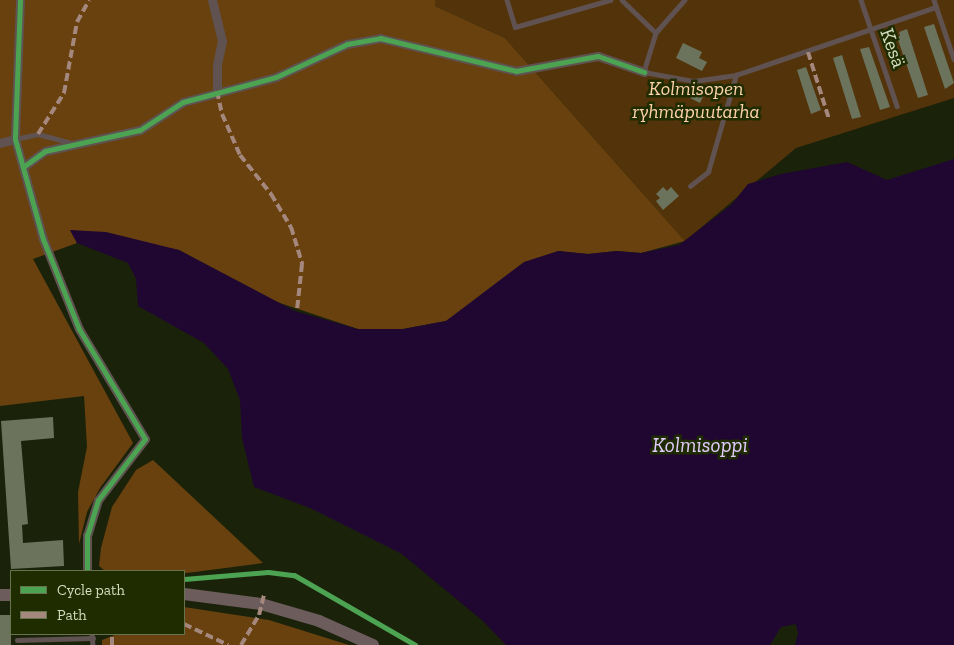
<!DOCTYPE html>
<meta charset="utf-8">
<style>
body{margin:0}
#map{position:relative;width:954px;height:645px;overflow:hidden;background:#1b220a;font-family:"Zilla Slab",serif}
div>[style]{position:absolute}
.green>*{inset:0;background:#53330a}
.forest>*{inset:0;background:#68410e}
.water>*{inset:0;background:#1f0731}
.building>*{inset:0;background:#6b735c}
.lane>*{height:4.5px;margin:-2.25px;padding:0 2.25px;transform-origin:2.25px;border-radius:2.25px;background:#5f5251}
.street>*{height:9px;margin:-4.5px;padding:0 4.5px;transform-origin:4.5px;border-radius:4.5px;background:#5f5251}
.secondary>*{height:12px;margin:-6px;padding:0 6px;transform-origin:6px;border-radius:6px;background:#6c5c5c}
.quiet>*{height:4px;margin-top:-2px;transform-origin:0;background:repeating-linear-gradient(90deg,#a5887d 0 8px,transparent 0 12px)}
.cycleway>*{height:5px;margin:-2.5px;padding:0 2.5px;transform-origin:2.5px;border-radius:2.5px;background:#4ca352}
span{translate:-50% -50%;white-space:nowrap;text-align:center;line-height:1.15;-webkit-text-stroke:5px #1f2c00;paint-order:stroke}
.street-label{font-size:20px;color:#d2debf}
.park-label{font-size:20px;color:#fed2aa;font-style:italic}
.water-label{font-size:21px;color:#e1cbfe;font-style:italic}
.legend{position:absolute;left:10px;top:570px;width:175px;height:65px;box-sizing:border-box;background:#1f2c00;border:1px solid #67734c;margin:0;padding:6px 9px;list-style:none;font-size:15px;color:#d2debf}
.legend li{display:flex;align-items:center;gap:10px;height:25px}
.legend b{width:25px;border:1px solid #67734c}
</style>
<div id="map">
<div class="green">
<i style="clip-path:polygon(435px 0,954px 0,954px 98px,796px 148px,685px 241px,505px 38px,435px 6px)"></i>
</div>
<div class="forest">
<i style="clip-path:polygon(0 0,435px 0,435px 6px,505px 38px,685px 241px,641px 253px,617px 251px,588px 254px,558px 251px,446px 321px,403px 329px,358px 329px,268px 299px,179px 250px,70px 230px,77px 243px,33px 259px,133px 443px,100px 488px,87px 512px,79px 544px,78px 492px,87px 447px,84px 396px,0 406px)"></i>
<i style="clip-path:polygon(153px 460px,263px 563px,187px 573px,105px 571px,99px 566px,101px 548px,112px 507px,136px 470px)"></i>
<i style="clip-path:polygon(184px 607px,269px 620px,349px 645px,102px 645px,102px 640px,117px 634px,184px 634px)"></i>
</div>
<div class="water">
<i style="clip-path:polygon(954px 159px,954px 645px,795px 645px,798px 634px,796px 624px,781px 627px,770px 645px,506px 645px,483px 621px,402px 554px,310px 508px,254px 487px,242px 438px,240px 400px,228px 369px,204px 343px,138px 306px,136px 279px,128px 263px,77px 243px,70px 230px,106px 232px,179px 250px,295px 311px,358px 329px,403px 329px,446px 321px,524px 262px,558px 251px,588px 254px,617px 251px,641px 253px,679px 245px,731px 205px,748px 184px,781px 174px,847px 162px,887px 180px)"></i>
</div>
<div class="building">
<i style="clip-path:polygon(934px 24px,954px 83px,945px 89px,924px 27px)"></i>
<i style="clip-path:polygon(907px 29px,928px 95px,918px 98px,897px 37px,900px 36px,899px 32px)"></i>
<i style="clip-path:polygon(683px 43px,702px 52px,699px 58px,707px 62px,702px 71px,676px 58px)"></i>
<i style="clip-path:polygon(869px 47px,890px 107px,880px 110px,860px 49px)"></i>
<i style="clip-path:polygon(842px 55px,861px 117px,852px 119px,833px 58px)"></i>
<i style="clip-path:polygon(806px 67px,821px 110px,811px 114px,797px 70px)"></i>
<i style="clip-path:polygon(696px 85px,706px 90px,700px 103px,690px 98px)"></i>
<i style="clip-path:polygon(663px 187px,667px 191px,671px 187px,679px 196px,663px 210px,656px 201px,660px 198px,656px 194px)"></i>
<i style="clip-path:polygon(53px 417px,54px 438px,21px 441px,28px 524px,22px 525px,23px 543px,63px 540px,64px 566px,11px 569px,1px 421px)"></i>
<i style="clip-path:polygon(0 615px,11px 615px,11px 645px,0 645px)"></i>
</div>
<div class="lane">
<i style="left:507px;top:0;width:28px;rotate:73deg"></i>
<i style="left:515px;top:27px;width:99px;rotate:-15.9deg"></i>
<i style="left:622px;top:0;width:47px;rotate:44.1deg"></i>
<i style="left:685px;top:0;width:44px;rotate:131.3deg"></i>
<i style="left:656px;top:33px;width:41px;rotate:107.1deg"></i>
<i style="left:644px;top:72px;width:51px;rotate:10.2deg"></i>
<i style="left:694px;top:81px;width:42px;rotate:-8.1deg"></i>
<i style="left:861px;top:0;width:112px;rotate:71.2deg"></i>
<i style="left:934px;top:0;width:62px;rotate:71.3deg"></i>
<i style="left:15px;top:139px;width:24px;rotate:-12deg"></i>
<i style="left:38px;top:134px;width:34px;rotate:15deg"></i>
<i style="left:690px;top:186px;width:23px;rotate:-38deg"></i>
<i style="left:708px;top:172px;width:101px;rotate:-73.9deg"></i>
<i style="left:736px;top:75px;width:211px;rotate:-18.8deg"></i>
<i style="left:92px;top:634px;width:11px;rotate:85deg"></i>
<i style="left:17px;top:640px;width:76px;rotate:-1.5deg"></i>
</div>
<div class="street">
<i style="left:20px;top:0;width:139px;rotate:92.1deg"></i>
<i style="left:15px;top:139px;width:104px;rotate:74.4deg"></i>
<i style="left:43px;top:239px;width:97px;rotate:68.2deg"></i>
<i style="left:79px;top:329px;width:128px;rotate:59deg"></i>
<i style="left:145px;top:439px;width:77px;rotate:127.6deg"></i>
<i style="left:98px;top:500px;width:37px;rotate:107deg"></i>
<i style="left:87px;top:535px;width:36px;rotate:90deg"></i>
<i style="left:212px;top:0;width:42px;rotate:76.3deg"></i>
<i style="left:222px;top:41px;width:25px;rotate:102deg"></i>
<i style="left:217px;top:65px;width:26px;rotate:90deg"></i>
<i style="left:0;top:143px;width:16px;rotate:-15deg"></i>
<i style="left:23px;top:167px;width:27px;rotate:-36deg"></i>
<i style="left:45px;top:151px;width:97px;rotate:-12.5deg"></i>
<i style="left:140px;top:130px;width:51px;rotate:-33.1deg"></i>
<i style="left:183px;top:102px;width:96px;rotate:-15deg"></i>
<i style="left:276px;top:77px;width:78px;rotate:-24.9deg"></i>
<i style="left:347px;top:44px;width:34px;rotate:-10deg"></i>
<i style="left:380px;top:38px;width:140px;rotate:13.6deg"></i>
<i style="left:516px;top:71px;width:83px;rotate:-10.4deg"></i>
<i style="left:598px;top:56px;width:49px;rotate:19.2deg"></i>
</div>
<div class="secondary">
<i style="left:184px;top:594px;width:78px;rotate:7.4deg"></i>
<i style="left:261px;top:604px;width:60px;rotate:16.3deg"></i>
<i style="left:319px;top:621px;width:59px;rotate:24deg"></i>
<i style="left:0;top:595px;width:11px"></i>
</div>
<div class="quiet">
<i style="left:808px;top:52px;width:70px;rotate:72.6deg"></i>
<i style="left:217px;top:91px;width:24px;rotate:78deg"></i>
<i style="left:222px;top:114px;width:45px;rotate:66.3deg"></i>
<i style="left:240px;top:155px;width:50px;rotate:51.5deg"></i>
<i style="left:271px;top:194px;width:39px;rotate:59deg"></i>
<i style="left:291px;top:227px;width:39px;rotate:73deg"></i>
<i style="left:302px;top:264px;width:46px;rotate:96.2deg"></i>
<i style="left:38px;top:134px;width:49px;rotate:-57.6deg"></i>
<i style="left:64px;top:93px;width:72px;rotate:-79.6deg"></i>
<i style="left:77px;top:22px;width:25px;rotate:-61deg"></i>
<i style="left:184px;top:624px;width:49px;rotate:25.5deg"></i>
<i style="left:112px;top:645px;width:11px;rotate:-90deg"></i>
<i style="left:241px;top:645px;width:35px;rotate:-59deg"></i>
<i style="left:259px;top:615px;width:21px;rotate:-76deg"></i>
</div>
<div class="cycleway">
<i style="left:20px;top:0;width:139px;rotate:92.1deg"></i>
<i style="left:15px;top:139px;width:104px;rotate:74.4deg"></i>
<i style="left:43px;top:239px;width:97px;rotate:68.2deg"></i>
<i style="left:79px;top:329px;width:128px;rotate:59deg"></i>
<i style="left:145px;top:439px;width:77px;rotate:127.6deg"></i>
<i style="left:98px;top:500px;width:37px;rotate:107deg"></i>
<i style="left:87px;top:535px;width:36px;rotate:90deg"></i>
<i style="left:23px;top:167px;width:27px;rotate:-36deg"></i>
<i style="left:45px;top:151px;width:97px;rotate:-12.5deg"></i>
<i style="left:140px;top:130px;width:51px;rotate:-33.1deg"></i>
<i style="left:183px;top:102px;width:96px;rotate:-15deg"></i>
<i style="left:276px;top:77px;width:78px;rotate:-24.9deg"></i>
<i style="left:347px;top:44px;width:34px;rotate:-10deg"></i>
<i style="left:380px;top:38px;width:140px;rotate:13.6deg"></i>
<i style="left:516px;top:71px;width:83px;rotate:-10.4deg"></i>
<i style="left:598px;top:56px;width:49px;rotate:19.2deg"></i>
<i style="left:184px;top:579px;width:84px;rotate:-4.8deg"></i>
<i style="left:268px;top:572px;width:26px;rotate:7deg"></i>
<i style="left:294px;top:575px;width:140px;rotate:30deg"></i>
</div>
<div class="street-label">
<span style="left:893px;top:48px;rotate:70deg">Kesä</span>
</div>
<div class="park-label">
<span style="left:696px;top:100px">Kolmisopen<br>ryhmäpuutarha</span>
</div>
<div class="water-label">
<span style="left:700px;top:445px">Kolmisoppi</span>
</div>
<ul class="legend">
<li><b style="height:6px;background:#4ca352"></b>Cycle path</li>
<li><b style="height:6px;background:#a5887d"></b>Path</li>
</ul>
</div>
